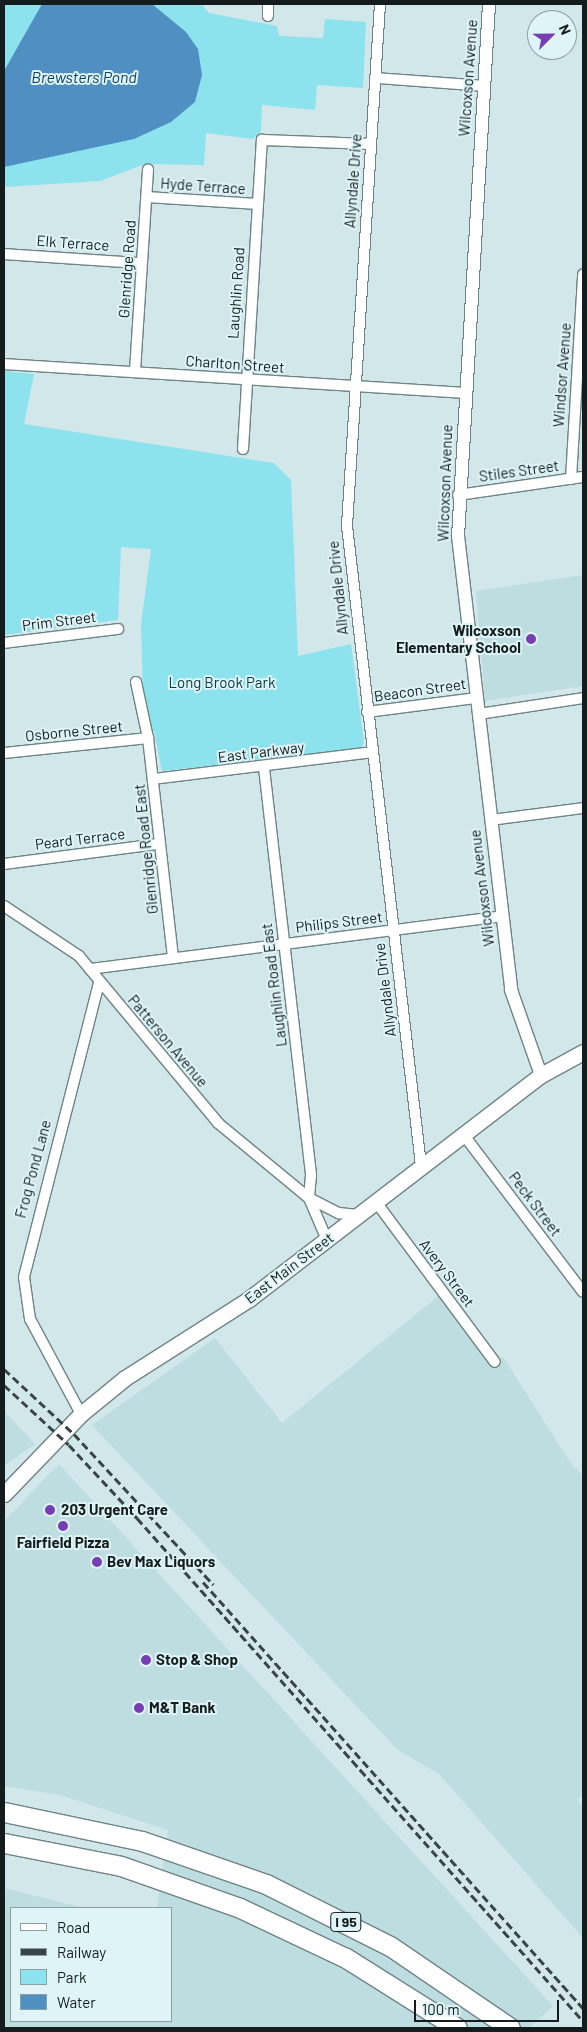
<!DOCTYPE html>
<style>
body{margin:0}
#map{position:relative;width:587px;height:2032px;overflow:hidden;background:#d1e7ea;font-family:Barlow,sans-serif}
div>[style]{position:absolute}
.built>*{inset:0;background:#bddde1}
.green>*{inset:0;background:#8ce2ed}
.water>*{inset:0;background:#508fc2}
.roads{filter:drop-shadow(1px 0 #6e8385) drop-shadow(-1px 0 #6e8385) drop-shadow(0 1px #6e8385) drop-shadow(0 -1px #6e8385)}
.minor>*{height:10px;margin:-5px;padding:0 5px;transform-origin:5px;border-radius:5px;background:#fff}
.tertiary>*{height:12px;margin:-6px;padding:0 6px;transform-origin:6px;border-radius:6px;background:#fff}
.secondary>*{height:15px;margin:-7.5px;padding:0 7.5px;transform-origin:7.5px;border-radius:7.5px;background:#fff}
.motorway>*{height:19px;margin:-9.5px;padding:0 9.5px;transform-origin:9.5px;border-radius:9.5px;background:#fff}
.rail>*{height:3px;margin-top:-1.5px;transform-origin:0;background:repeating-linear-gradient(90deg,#3a4447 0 8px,transparent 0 12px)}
.dots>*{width:14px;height:14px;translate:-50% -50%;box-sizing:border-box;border:2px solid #def4f7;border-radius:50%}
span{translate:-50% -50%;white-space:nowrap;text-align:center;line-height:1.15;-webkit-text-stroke:4px #def4f7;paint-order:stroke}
.shield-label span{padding:1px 4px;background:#def4f7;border:1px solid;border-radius:4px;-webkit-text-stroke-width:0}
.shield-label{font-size:14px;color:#141c1e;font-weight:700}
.street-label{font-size:15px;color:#141c1e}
.poi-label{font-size:15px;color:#141c1e;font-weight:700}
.right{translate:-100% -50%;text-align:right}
.left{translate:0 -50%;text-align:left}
.park-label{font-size:15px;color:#053b41}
.water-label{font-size:16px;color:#093b5e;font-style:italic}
.frame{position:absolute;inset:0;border:5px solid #141c1e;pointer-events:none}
.legend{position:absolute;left:10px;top:1907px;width:162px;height:115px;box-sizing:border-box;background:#def4f7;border:1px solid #8d9ea0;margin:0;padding:6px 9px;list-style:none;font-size:15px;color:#141c1e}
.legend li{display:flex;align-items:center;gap:10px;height:25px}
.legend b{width:25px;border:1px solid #8d9ea0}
.north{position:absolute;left:527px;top:10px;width:50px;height:50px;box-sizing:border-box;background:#def4f7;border:1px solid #8d9ea0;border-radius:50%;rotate:67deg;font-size:14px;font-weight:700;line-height:20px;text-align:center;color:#141c1e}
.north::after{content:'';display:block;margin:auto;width:18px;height:22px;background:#773db3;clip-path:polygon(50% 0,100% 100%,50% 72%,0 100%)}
.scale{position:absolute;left:414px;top:2000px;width:145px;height:22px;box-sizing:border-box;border:2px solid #141c1e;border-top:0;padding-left:6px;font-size:15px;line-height:18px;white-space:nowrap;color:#141c1e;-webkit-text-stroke:4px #def4f7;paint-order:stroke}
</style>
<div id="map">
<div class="built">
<i style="clip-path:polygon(583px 575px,583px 686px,485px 701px,476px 591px)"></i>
<i style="clip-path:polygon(441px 1294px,492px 1365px,503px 1357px,570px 1462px,583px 1476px,583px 1795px,577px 1800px,583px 1807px,583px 1938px,439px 1774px,398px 1750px,92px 1425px,215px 1338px,282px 1423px)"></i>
<i style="clip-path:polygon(4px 1411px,35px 1444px,4px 1466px)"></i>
<i style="clip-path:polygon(59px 1464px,553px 2006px,529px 2028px,4px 2028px,4px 1888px,84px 1908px,11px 1908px,11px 2021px,171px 2021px,171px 1908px,157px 1908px,168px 1830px,60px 1795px,4px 1786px,4px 1521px)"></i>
</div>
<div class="green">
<i style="clip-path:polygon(4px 4px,202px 4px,209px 13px,277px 26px,279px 36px,323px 38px,325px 19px,366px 22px,363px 88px,317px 85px,315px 110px,262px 105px,261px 131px,253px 139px,206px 133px,204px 165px,145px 164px,100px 181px,4px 187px)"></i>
<i style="clip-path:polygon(4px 371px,34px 374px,24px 424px,274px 463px,291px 480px,298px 656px,351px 644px,364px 743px,361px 749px,162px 771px,154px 731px,144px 731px,141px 624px,151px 549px,121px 547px,118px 620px,4px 635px)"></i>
</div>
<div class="water">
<i style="clip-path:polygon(42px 4px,152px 4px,186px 32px,198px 49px,202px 75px,195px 102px,171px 122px,134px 139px,4px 167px,4px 71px)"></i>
</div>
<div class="roads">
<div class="minor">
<i style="left:380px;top:4px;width:523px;rotate:93.62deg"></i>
<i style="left:347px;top:526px;width:644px;rotate:83.4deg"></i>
<i style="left:268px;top:16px;width:12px;rotate:-90deg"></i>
<i style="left:376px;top:78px;width:108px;rotate:4.2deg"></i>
<i style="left:147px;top:197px;width:110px;rotate:3.6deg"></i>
<i style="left:4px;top:254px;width:137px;rotate:3.8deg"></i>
<i style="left:4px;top:364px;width:462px;rotate:3.6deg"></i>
<i style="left:135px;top:371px;width:202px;rotate:-86.3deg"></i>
<i style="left:243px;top:449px;width:310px;rotate:-86.5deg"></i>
<i style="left:262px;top:140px;width:108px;rotate:2.1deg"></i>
<i style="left:571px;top:479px;width:205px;rotate:-86.6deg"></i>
<i style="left:458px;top:495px;width:126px;rotate:-8.2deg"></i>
<i style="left:4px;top:643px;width:115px;rotate:-7deg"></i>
<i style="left:136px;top:682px;width:57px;rotate:77.9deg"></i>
<i style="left:148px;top:738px;width:219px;rotate:83.5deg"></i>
<i style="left:367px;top:712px;width:111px;rotate:-7.3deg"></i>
<i style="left:479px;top:714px;width:105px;rotate:-8.7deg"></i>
<i style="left:4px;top:753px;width:145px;rotate:-5.9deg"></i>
<i style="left:264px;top:768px;width:410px;rotate:83.4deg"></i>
<i style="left:311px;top:1175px;width:23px;rotate:95deg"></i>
<i style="left:309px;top:1198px;width:34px;rotate:27deg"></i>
<i style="left:339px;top:1213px;width:19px;rotate:6deg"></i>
<i style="left:153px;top:779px;width:221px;rotate:-7deg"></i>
<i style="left:491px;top:820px;width:93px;rotate:-7.4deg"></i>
<i style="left:4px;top:864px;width:156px;rotate:-7.4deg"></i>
<i style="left:4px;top:906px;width:90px;rotate:33.7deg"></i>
<i style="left:79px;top:956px;width:217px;rotate:50.2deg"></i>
<i style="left:218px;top:1123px;width:118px;rotate:39.5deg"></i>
<i style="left:309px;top:1198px;width:46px;rotate:66.8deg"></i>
<i style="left:90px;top:969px;width:415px;rotate:-7.3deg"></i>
<i style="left:463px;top:1134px;width:198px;rotate:52.8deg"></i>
<i style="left:376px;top:1202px;width:199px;rotate:53.4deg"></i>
<i style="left:81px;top:1414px;width:108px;rotate:-118.2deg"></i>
<i style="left:30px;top:1319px;width:42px;rotate:-98.1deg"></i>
<i style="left:24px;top:1277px;width:304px;rotate:-75.7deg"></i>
</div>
<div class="tertiary">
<i style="left:489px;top:4px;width:533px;rotate:93.33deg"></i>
<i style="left:458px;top:536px;width:457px;rotate:83.3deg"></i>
<i style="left:511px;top:990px;width:90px;rotate:70.6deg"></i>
</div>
<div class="secondary">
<i style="left:4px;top:1494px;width:111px;rotate:-46.1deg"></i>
<i style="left:81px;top:1414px;width:57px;rotate:-39.3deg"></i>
<i style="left:125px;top:1378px;width:147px;rotate:-32.5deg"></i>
<i style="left:249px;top:1299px;width:368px;rotate:-37.5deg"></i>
<i style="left:541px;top:1075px;width:48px;rotate:-28.7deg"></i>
</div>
<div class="motorway">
<i style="left:4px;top:1812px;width:141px;rotate:11.9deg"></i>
<i style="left:142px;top:1841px;width:131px;rotate:19.1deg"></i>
<i style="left:266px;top:1884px;width:139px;rotate:26.6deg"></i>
<i style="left:390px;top:1946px;width:145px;rotate:34.3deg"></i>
<i style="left:4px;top:1843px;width:119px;rotate:11.1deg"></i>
<i style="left:121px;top:1866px;width:126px;rotate:19.4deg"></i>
<i style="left:240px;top:1908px;width:117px;rotate:25.3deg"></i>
<i style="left:346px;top:1958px;width:131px;rotate:32.2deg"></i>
</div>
</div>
<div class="rail">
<i style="left:4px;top:1369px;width:96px;rotate:42.9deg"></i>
<i style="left:74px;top:1434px;width:205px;rotate:47.2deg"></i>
<i style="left:4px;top:1385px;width:88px;rotate:42.7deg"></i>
<i style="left:69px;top:1445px;width:100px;rotate:47deg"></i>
<i style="left:137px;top:1518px;width:672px;rotate:48.44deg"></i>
<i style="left:203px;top:1582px;width:571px;rotate:48.27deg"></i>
</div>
<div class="dots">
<i style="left:531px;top:639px;background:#773db3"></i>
<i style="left:50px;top:1510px;background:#773db3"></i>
<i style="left:63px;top:1526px;background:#773db3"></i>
<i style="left:97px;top:1562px;background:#773db3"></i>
<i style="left:146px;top:1660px;background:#773db3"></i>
<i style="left:139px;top:1708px;background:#773db3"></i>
</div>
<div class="shield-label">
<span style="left:346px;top:1922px">I 95</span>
</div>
<div class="street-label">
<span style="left:468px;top:78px;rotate:-86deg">Wilcoxson Avenue</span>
<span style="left:353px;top:181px;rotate:-86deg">Allyndale Drive</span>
<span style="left:203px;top:186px;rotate:4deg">Hyde Terrace</span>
<span style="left:73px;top:243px;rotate:4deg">Elk Terrace</span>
<span style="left:127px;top:269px;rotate:-86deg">Glenridge Road</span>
<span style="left:236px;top:293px;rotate:-86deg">Laughlin Road</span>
<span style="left:235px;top:364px;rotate:4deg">Charlton Street</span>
<span style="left:562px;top:375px;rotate:-86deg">Windsor Avenue</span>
<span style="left:519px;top:471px;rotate:-8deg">Stiles Street</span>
<span style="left:445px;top:483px;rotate:-88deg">Wilcoxson Avenue</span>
<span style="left:338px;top:588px;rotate:-96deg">Allyndale Drive</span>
<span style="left:59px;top:621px;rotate:-7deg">Prim Street</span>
<span style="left:420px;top:690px;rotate:-8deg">Beacon Street</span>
<span style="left:74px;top:731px;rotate:-6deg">Osborne Street</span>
<span style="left:261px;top:752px;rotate:-7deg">East Parkway</span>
<span style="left:80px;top:839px;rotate:-7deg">Peard Terrace</span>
<span style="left:146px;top:849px;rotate:-96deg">Glenridge Road East</span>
<span style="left:482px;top:888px;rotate:-97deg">Wilcoxson Avenue</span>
<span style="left:339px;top:922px;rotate:-7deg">Philips Street</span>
<span style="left:274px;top:985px;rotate:-97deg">Laughlin Road East</span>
<span style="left:385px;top:990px;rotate:-97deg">Allyndale Drive</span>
<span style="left:168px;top:1041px;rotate:50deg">Patterson Avenue</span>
<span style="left:33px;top:1169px;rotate:-75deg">Frog Pond Lane</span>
<span style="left:535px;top:1204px;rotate:53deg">Peck Street</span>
<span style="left:289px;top:1268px;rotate:-37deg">East Main Street</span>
<span style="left:447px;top:1273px;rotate:53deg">Avery Street</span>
</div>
<div class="poi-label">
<span class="right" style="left:521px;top:639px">Wilcoxson<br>Elementary School</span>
<span class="left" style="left:61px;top:1510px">203 Urgent Care</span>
<span style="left:63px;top:1543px">Fairfield Pizza</span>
<span class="left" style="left:107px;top:1562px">Bev Max Liquors</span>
<span class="left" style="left:156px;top:1660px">Stop &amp; Shop</span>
<span class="left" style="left:149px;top:1708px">M&amp;T Bank</span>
</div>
<div class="park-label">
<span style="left:222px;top:683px">Long Brook Park</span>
</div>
<div class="water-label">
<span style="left:84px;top:77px">Brewsters Pond</span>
</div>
<div class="frame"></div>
<ul class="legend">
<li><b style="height:6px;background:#fff"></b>Road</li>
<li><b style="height:6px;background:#3a4447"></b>Railway</li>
<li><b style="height:14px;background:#8ce2ed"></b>Park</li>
<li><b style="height:14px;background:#508fc2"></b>Water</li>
</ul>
<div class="north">N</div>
<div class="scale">100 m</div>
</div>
